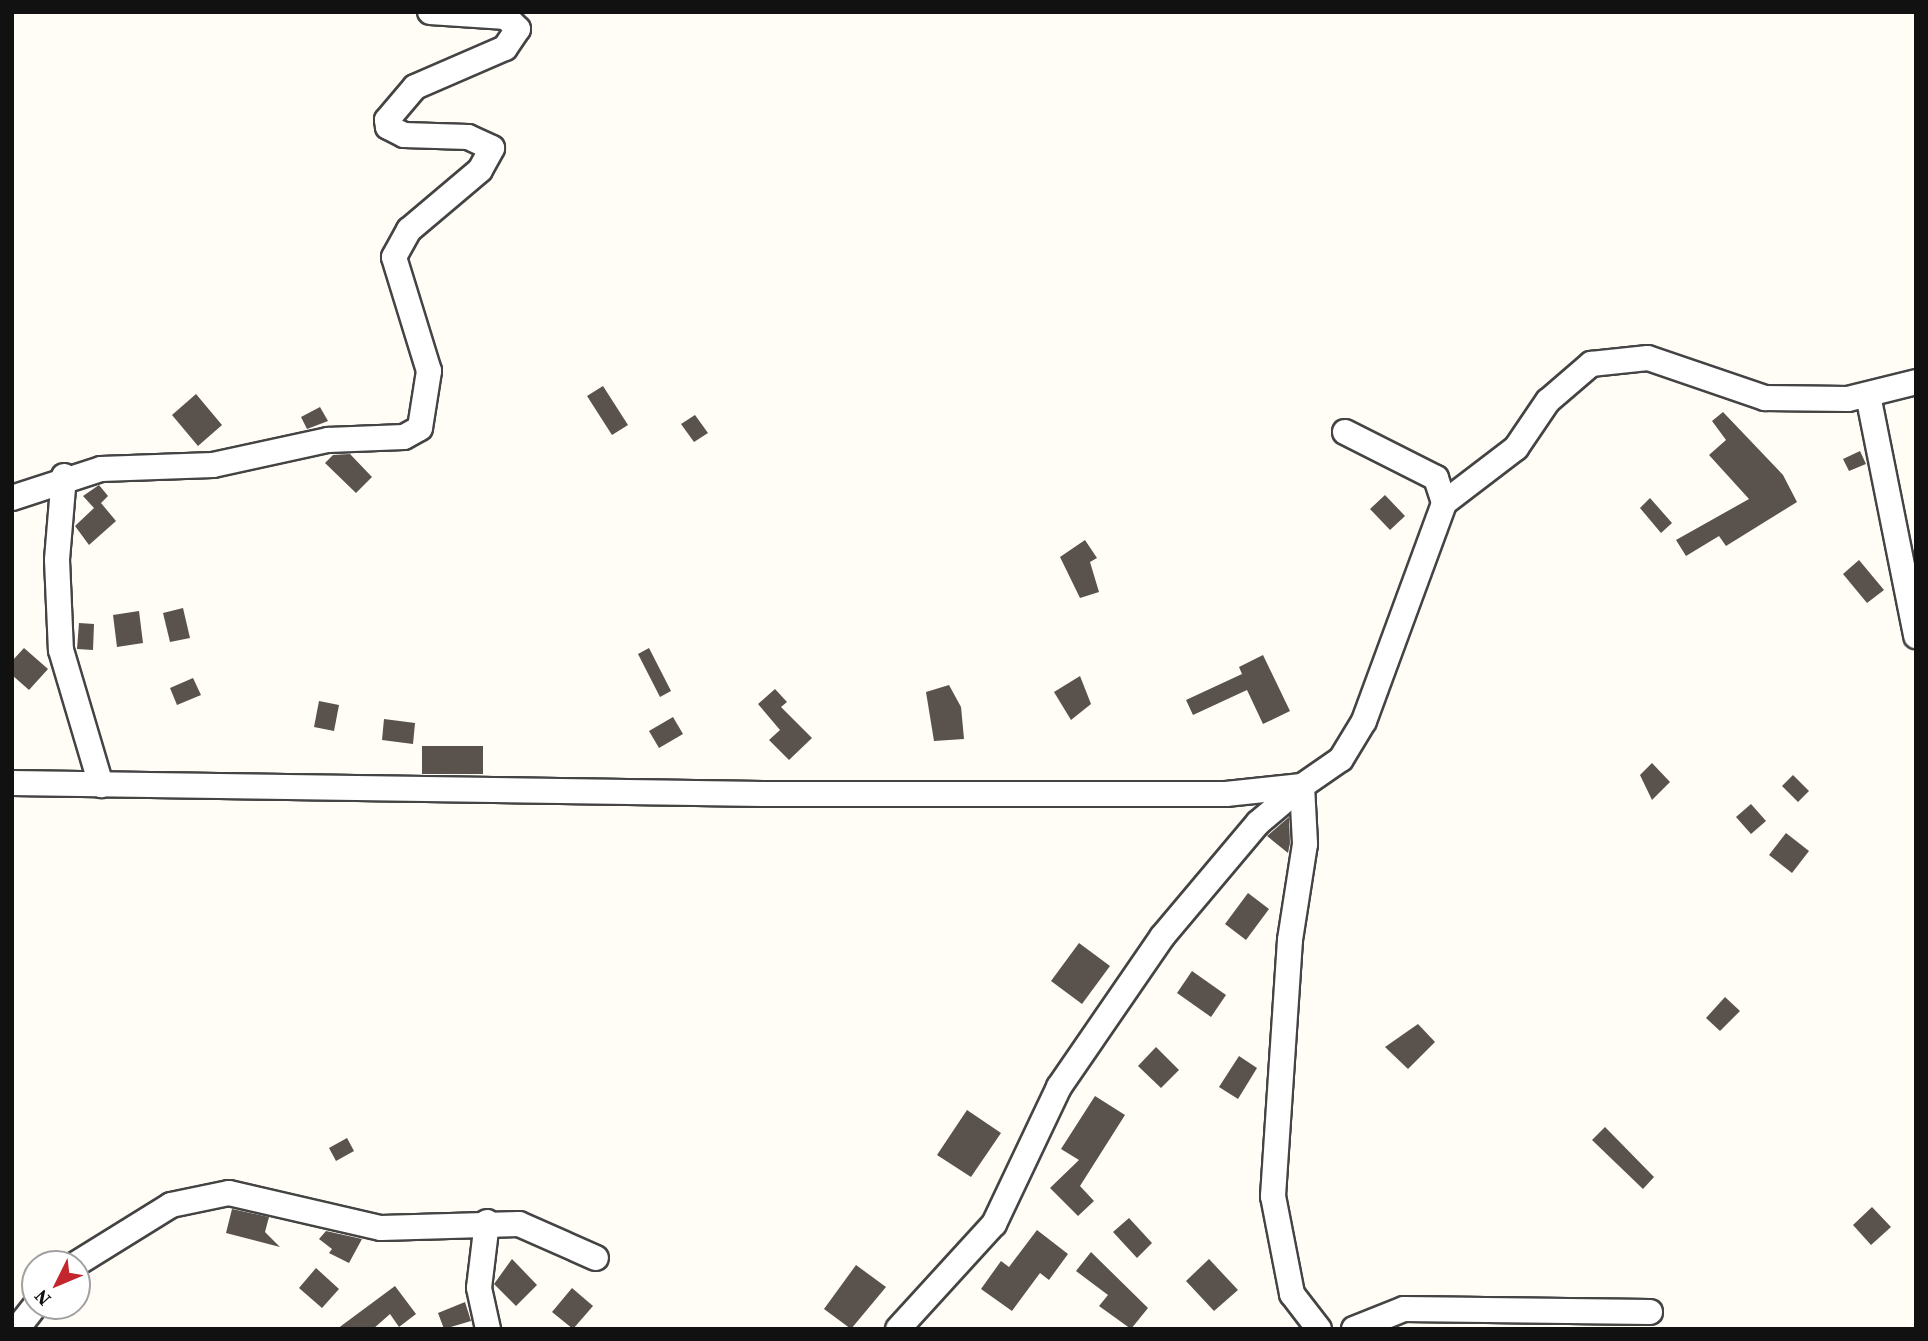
<!DOCTYPE html>
<style>
body{margin:0}
#map{position:relative;width:1928px;height:1341px;overflow:hidden;background:#fffdf5;font-family:"Source Serif 4",serif}
div>[style]{position:absolute}
.building>*{inset:0;background:#5a524d}
.roads{filter:drop-shadow(2px 0 #444) drop-shadow(-2px 0 #444) drop-shadow(0 2px #444) drop-shadow(0 -2px #444)}
.minor>*{height:24px;margin:-12px;padding:0 12px;transform-origin:12px;border-radius:12px;background:#fff}
span{translate:-50% -50%;white-space:nowrap;text-align:center;line-height:1.15;-webkit-text-stroke:7px #fff;paint-order:stroke}
.frame{position:absolute;inset:0;border:14px solid #111;pointer-events:none}
.north{position:absolute;left:21px;top:1250px;width:70px;height:70px;box-sizing:border-box;background:#fff;border:2px solid #a0a0a0;border-radius:50%;rotate:227deg;font-size:19px;font-weight:700;line-height:28px;text-align:center;color:#111}
.north::after{content:'';display:block;margin:auto;width:24px;height:32px;background:#c4262e;clip-path:polygon(50% 0,100% 100%,50% 72%,0 100%)}
</style>
<div id="map">
<div class="building">
<i style="clip-path:polygon(603px 386px,628px 425px,612px 435px,587px 396px)"></i>
<i style="clip-path:polygon(196px 394px,222px 425px,198px 446px,172px 415px)"></i>
<i style="clip-path:polygon(320px 407px,328px 421px,307px 429px,301px 417px)"></i>
<i style="clip-path:polygon(1723px 412px,1783px 475px,1797px 502px,1726px 546px,1719px 536px,1686px 556px,1676px 540px,1749px 499px,1709px 455px,1726px 440px,1712px 421px)"></i>
<i style="clip-path:polygon(695px 415px,708px 433px,694px 442px,681px 424px)"></i>
<i style="clip-path:polygon(1860px 451px,1866px 464px,1849px 471px,1843px 459px)"></i>
<i style="clip-path:polygon(350px 454px,372px 477px,356px 493px,325px 463px,333px 455px)"></i>
<i style="clip-path:polygon(99px 485px,108px 496px,101px 503px,116px 521px,89px 545px,75px 526px,94px 508px,83px 496px)"></i>
<i style="clip-path:polygon(1385px 495px,1405px 516px,1390px 530px,1370px 509px)"></i>
<i style="clip-path:polygon(1650px 498px,1672px 523px,1661px 533px,1640px 508px)"></i>
<i style="clip-path:polygon(1085px 540px,1097px 558px,1090px 562px,1099px 592px,1080px 598px,1060px 557px)"></i>
<i style="clip-path:polygon(1859px 560px,1884px 590px,1867px 603px,1843px 574px)"></i>
<i style="clip-path:polygon(183px 608px,190px 638px,170px 642px,163px 613px)"></i>
<i style="clip-path:polygon(139px 611px,143px 643px,117px 647px,113px 615px)"></i>
<i style="clip-path:polygon(79px 623px,94px 624px,93px 650px,77px 649px)"></i>
<i style="clip-path:polygon(24px 648px,48px 669px,29px 690px,12px 675px,12px 661px)"></i>
<i style="clip-path:polygon(649px 648px,671px 691px,660px 697px,638px 654px)"></i>
<i style="clip-path:polygon(1263px 655px,1290px 711px,1263px 724px,1247px 690px,1193px 715px,1186px 700px,1242px 674px,1239px 667px)"></i>
<i style="clip-path:polygon(1080px 676px,1091px 704px,1071px 720px,1054px 692px)"></i>
<i style="clip-path:polygon(193px 678px,201px 695px,177px 705px,170px 688px)"></i>
<i style="clip-path:polygon(949px 685px,961px 707px,964px 739px,934px 741px,926px 692px)"></i>
<i style="clip-path:polygon(775px 689px,787px 702px,781px 707px,812px 738px,789px 760px,769px 740px,780px 730px,758px 704px)"></i>
<i style="clip-path:polygon(319px 701px,339px 705px,334px 731px,314px 727px)"></i>
<i style="clip-path:polygon(673px 717px,683px 734px,659px 748px,649px 731px)"></i>
<i style="clip-path:polygon(384px 719px,415px 723px,413px 744px,382px 740px)"></i>
<i style="clip-path:polygon(422px 746px,483px 746px,483px 774px,422px 774px)"></i>
<i style="clip-path:polygon(1652px 763px,1670px 782px,1652px 800px,1640px 775px)"></i>
<i style="clip-path:polygon(1793px 775px,1809px 791px,1798px 802px,1782px 786px)"></i>
<i style="clip-path:polygon(1751px 804px,1766px 821px,1751px 834px,1736px 817px)"></i>
<i style="clip-path:polygon(1289px 817px,1290px 843px,1288px 853px,1267px 836px)"></i>
<i style="clip-path:polygon(1786px 833px,1809px 851px,1792px 873px,1769px 855px)"></i>
<i style="clip-path:polygon(1248px 893px,1269px 909px,1246px 940px,1225px 924px)"></i>
<i style="clip-path:polygon(1079px 943px,1110px 966px,1082px 1004px,1051px 981px)"></i>
<i style="clip-path:polygon(1192px 971px,1226px 995px,1211px 1017px,1177px 993px)"></i>
<i style="clip-path:polygon(1725px 997px,1740px 1011px,1720px 1031px,1706px 1018px)"></i>
<i style="clip-path:polygon(1418px 1024px,1435px 1042px,1408px 1069px,1385px 1047px)"></i>
<i style="clip-path:polygon(1156px 1047px,1179px 1070px,1161px 1088px,1138px 1066px)"></i>
<i style="clip-path:polygon(1239px 1056px,1257px 1068px,1238px 1099px,1219px 1087px)"></i>
<i style="clip-path:polygon(1095px 1096px,1125px 1115px,1080px 1186px,1094px 1201px,1078px 1216px,1050px 1188px,1079px 1160px,1061px 1149px)"></i>
<i style="clip-path:polygon(967px 1110px,1001px 1133px,971px 1177px,937px 1155px)"></i>
<i style="clip-path:polygon(1605px 1127px,1654px 1177px,1643px 1189px,1592px 1140px)"></i>
<i style="clip-path:polygon(347px 1138px,354px 1151px,336px 1161px,329px 1148px)"></i>
<i style="clip-path:polygon(1872px 1207px,1891px 1227px,1871px 1245px,1853px 1225px)"></i>
<i style="clip-path:polygon(232px 1209px,269px 1217px,265px 1232px,280px 1247px,226px 1233px)"></i>
<i style="clip-path:polygon(1129px 1218px,1152px 1243px,1137px 1258px,1113px 1232px)"></i>
<i style="clip-path:polygon(1037px 1230px,1068px 1254px,1049px 1280px,1040px 1273px,1012px 1311px,981px 1289px,1001px 1261px,1009px 1267px)"></i>
<i style="clip-path:polygon(326px 1231px,362px 1239px,349px 1263px,329px 1253px,332px 1249px,319px 1239px)"></i>
<i style="clip-path:polygon(1091px 1252px,1148px 1308px,1131px 1329px,1099px 1306px,1108px 1295px,1076px 1271px)"></i>
<i style="clip-path:polygon(512px 1259px,537px 1285px,516px 1306px,494px 1284px)"></i>
<i style="clip-path:polygon(1209px 1259px,1238px 1290px,1214px 1311px,1186px 1281px)"></i>
<i style="clip-path:polygon(856px 1265px,886px 1287px,851px 1329px,824px 1309px)"></i>
<i style="clip-path:polygon(316px 1268px,339px 1289px,322px 1308px,299px 1288px)"></i>
<i style="clip-path:polygon(395px 1286px,416px 1314px,399px 1327px,390px 1314px,373px 1329px,337px 1329px)"></i>
<i style="clip-path:polygon(572px 1288px,593px 1306px,573px 1329px,552px 1312px)"></i>
<i style="clip-path:polygon(465px 1302px,471px 1321px,444px 1329px,438px 1313px)"></i>
</div>
<div class="roads">
<div class="minor">
<i style="left:1868px;top:395px;width:246px;rotate:78.7deg"></i>
<i style="left:1345px;top:432px;width:102px;rotate:26.8deg"></i>
<i style="left:1436px;top:478px;width:26px;rotate:72deg"></i>
<i style="left:64px;top:476px;width:84px;rotate:94.8deg"></i>
<i style="left:57px;top:560px;width:90px;rotate:87.5deg"></i>
<i style="left:61px;top:650px;width:141px;rotate:73.5deg"></i>
<i style="left:12px;top:498px;width:94px;rotate:-18deg"></i>
<i style="left:101px;top:469px;width:112px;rotate:-2deg"></i>
<i style="left:213px;top:465px;width:118px;rotate:-12.3deg"></i>
<i style="left:328px;top:440px;width:76px;rotate:-2.3deg"></i>
<i style="left:404px;top:437px;width:18px;rotate:-29deg"></i>
<i style="left:420px;top:428px;width:58px;rotate:-81deg"></i>
<i style="left:429px;top:371px;width:119px;rotate:-107.1deg"></i>
<i style="left:394px;top:257px;width:31px;rotate:-61deg"></i>
<i style="left:409px;top:230px;width:93px;rotate:-40.2deg"></i>
<i style="left:480px;top:170px;width:25px;rotate:-61deg"></i>
<i style="left:492px;top:148px;width:26px;rotate:-155deg"></i>
<i style="left:468px;top:137px;width:64px;rotate:-178.2deg"></i>
<i style="left:404px;top:135px;width:18px;rotate:-153deg"></i>
<i style="left:388px;top:127px;width:7px;rotate:-98deg"></i>
<i style="left:387px;top:120px;width:43px;rotate:-49.7deg"></i>
<i style="left:415px;top:87px;width:98px;rotate:-23.4deg"></i>
<i style="left:505px;top:48px;width:23px;rotate:-56deg"></i>
<i style="left:518px;top:29px;width:17px;rotate:-135deg"></i>
<i style="left:506px;top:17px;width:76px;rotate:-176.2deg"></i>
<i style="left:12px;top:783px;width:751px;rotate:0.84deg"></i>
<i style="left:763px;top:794px;width:463px"></i>
<i style="left:1226px;top:794px;width:76px;rotate:-6deg"></i>
<i style="left:1302px;top:786px;width:47px;rotate:-34.7deg"></i>
<i style="left:1341px;top:759px;width:44px;rotate:-58.8deg"></i>
<i style="left:1364px;top:721px;width:232px;rotate:-69.8deg"></i>
<i style="left:1444px;top:503px;width:91px;rotate:-37.4deg"></i>
<i style="left:1516px;top:448px;width:57px;rotate:-55.8deg"></i>
<i style="left:1548px;top:401px;width:57px;rotate:-40.7deg"></i>
<i style="left:1591px;top:364px;width:57px;rotate:-6deg"></i>
<i style="left:1648px;top:358px;width:124px;rotate:18.9deg"></i>
<i style="left:1765px;top:398px;width:83px;rotate:0.7deg"></i>
<i style="left:1848px;top:399px;width:70px;rotate:-14deg"></i>
<i style="left:487px;top:1222px;width:66px;rotate:96.9deg"></i>
<i style="left:479px;top:1288px;width:42px;rotate:77.6deg"></i>
<i style="left:76px;top:1264px;width:112px;rotate:-31.8deg"></i>
<i style="left:171px;top:1205px;width:59px;rotate:-11.7deg"></i>
<i style="left:229px;top:1193px;width:156px;rotate:13deg"></i>
<i style="left:381px;top:1228px;width:138px;rotate:-1.7deg"></i>
<i style="left:519px;top:1224px;width:84px;rotate:23.8deg"></i>
<i style="left:17px;top:1329px;width:29px;rotate:-52deg"></i>
<i style="left:898px;top:1329px;width:142px;rotate:-47.6deg"></i>
<i style="left:994px;top:1224px;width:152px;rotate:-64.6deg"></i>
<i style="left:1059px;top:1087px;width:182px;rotate:-55.5deg"></i>
<i style="left:1162px;top:937px;width:149px;rotate:-49.9deg"></i>
<i style="left:1258px;top:823px;width:57px;rotate:-40.1deg"></i>
<i style="left:1302px;top:786px;width:58px;rotate:87deg"></i>
<i style="left:1305px;top:844px;width:97px;rotate:98.9deg"></i>
<i style="left:1290px;top:940px;width:257px;rotate:93.8deg"></i>
<i style="left:1273px;top:1196px;width:100px;rotate:79deg"></i>
<i style="left:1292px;top:1294px;width:44px;rotate:52.4deg"></i>
<i style="left:1354px;top:1329px;width:54px;rotate:-21.8deg"></i>
<i style="left:1404px;top:1309px;width:246px;rotate:0.7deg"></i>
</div>
</div>
<div class="frame"></div>
<div class="north">N</div>
</div>
